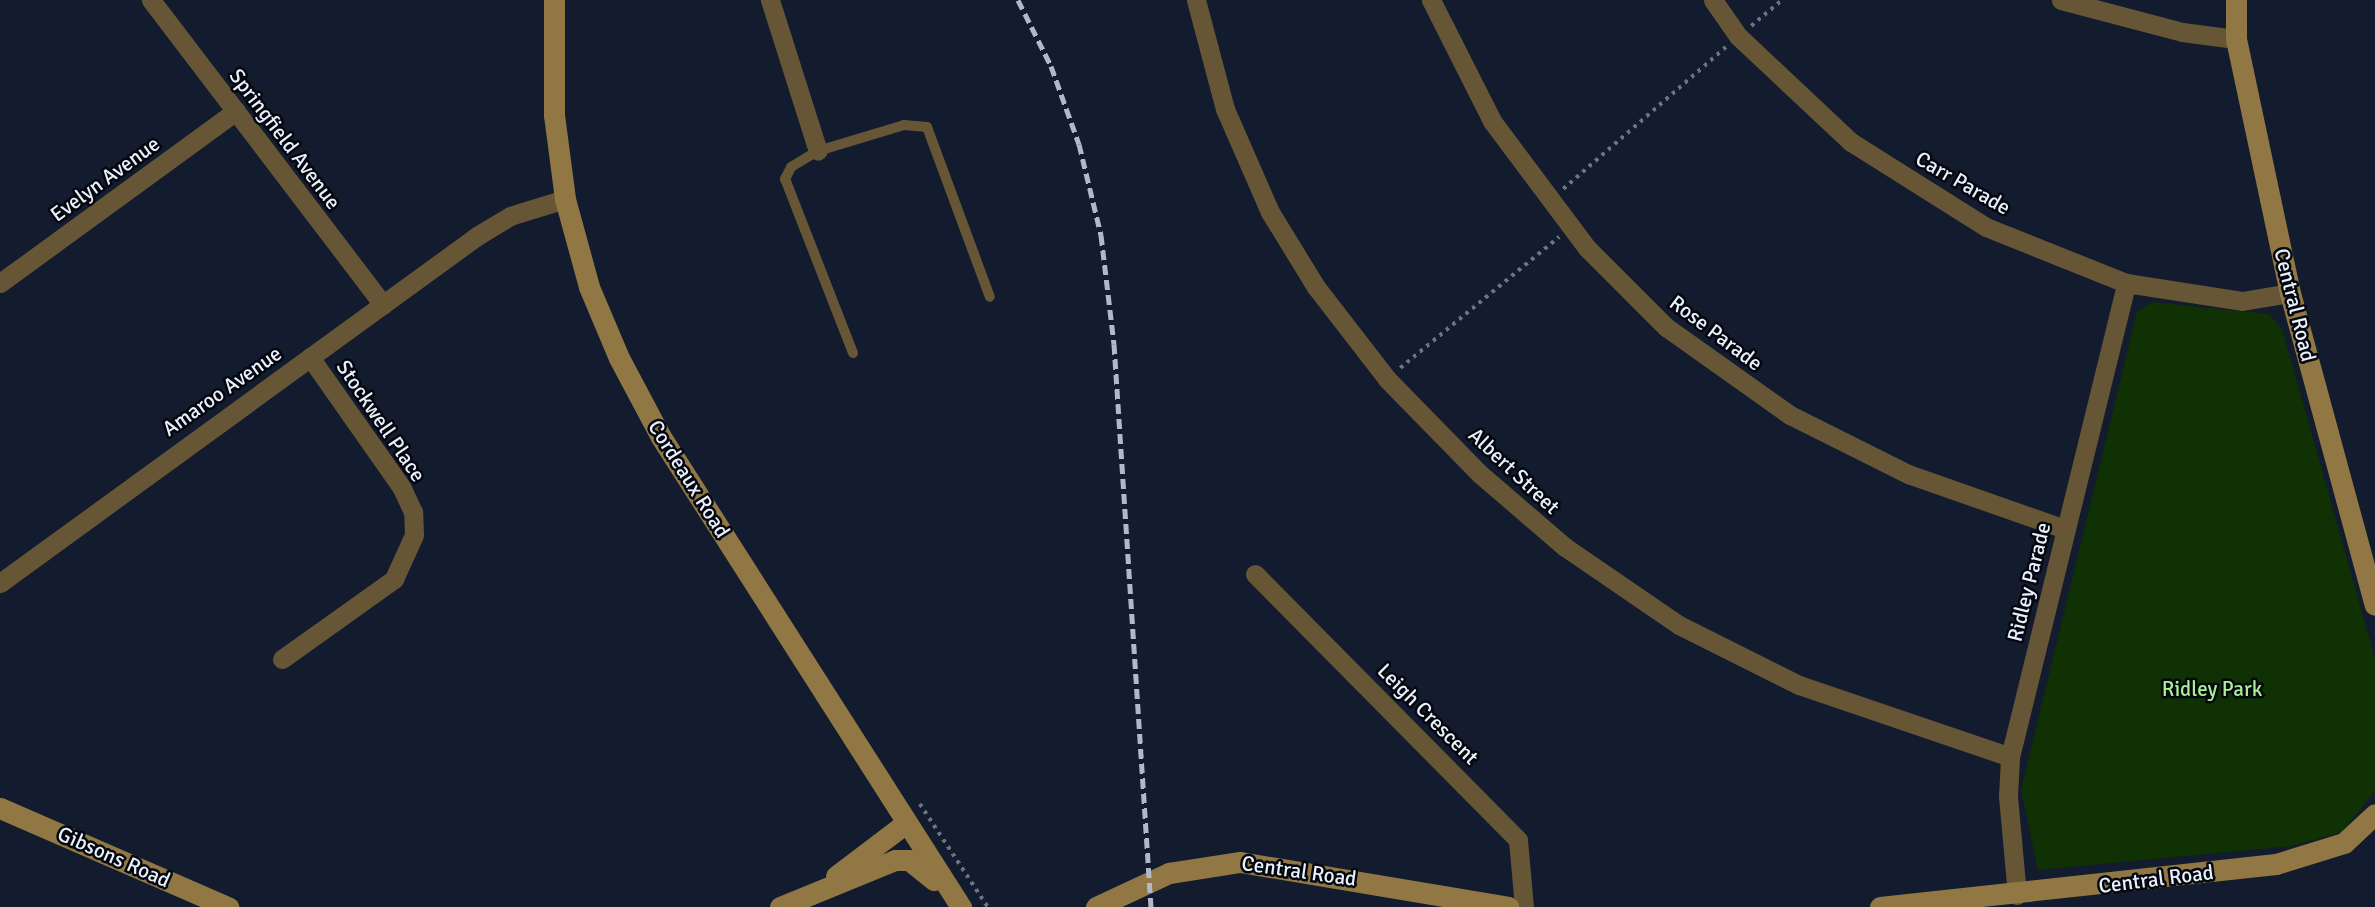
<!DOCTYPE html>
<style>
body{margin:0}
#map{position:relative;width:2375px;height:907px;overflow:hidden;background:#121c2e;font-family:Signika,sans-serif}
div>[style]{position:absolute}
.green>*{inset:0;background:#0f3103}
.path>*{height:3.5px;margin-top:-1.75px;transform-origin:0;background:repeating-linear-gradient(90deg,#6b7484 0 3.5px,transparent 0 8.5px)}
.lane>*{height:10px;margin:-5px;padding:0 5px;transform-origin:5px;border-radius:5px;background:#665636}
.street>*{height:19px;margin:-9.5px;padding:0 9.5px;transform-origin:9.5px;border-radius:9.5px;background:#665636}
.secondary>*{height:21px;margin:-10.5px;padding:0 10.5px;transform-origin:10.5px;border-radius:10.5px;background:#917743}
.rail>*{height:5px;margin-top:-2.5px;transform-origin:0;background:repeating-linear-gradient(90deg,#b1b9c8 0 10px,transparent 0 15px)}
span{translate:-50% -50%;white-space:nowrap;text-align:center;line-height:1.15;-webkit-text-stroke:5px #04070e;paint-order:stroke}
.street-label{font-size:21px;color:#eaf1fe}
.park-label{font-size:21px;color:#a9f193}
</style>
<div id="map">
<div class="green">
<i style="clip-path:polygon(2152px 302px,2269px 314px,2282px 329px,2375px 658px,2375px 791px,2342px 832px,2291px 846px,2038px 870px,2021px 790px,2137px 312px)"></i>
</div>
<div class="path">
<i style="left:1751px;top:26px;width:40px;rotate:-40deg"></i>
<i style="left:1563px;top:189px;width:216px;rotate:-41.1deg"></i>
<i style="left:1400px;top:368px;width:206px;rotate:-39.5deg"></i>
<i style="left:920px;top:804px;width:123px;rotate:56.6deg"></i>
</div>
<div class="lane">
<i style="left:853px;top:353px;width:187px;rotate:-111.3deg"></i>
<i style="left:785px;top:179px;width:13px;rotate:-63deg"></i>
<i style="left:791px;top:167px;width:31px;rotate:-31deg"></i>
<i style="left:818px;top:151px;width:90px;rotate:-16.8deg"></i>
<i style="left:904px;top:125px;width:23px;rotate:5deg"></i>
<i style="left:927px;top:127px;width:181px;rotate:69.7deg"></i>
</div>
<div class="street">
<i style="left:151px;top:0;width:383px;rotate:52.7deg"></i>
<i style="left:770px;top:0;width:158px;rotate:72.4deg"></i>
<i style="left:1196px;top:0;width:113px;rotate:75.1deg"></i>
<i style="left:1225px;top:109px;width:112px;rotate:66.4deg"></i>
<i style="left:1270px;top:212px;width:88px;rotate:58.5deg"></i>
<i style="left:1316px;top:287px;width:116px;rotate:52.3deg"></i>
<i style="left:1387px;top:379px;width:133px;rotate:45.6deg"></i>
<i style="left:1480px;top:474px;width:112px;rotate:40.7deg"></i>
<i style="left:1565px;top:547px;width:138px;rotate:34.4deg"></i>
<i style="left:1679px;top:625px;width:134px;rotate:26.6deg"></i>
<i style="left:1799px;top:685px;width:223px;rotate:18.8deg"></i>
<i style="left:1431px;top:0;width:136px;rotate:63.2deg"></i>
<i style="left:1492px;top:121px;width:159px;rotate:53.2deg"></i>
<i style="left:1587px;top:248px;width:112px;rotate:45deg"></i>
<i style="left:1666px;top:327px;width:152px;rotate:35.4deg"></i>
<i style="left:1790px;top:415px;width:132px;rotate:26.6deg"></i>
<i style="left:1908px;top:474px;width:166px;rotate:19.3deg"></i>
<i style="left:1713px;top:0;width:44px;rotate:55.2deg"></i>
<i style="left:1738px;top:36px;width:155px;rotate:43.2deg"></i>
<i style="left:1851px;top:142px;width:160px;rotate:32.2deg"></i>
<i style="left:1986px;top:227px;width:151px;rotate:21.8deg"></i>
<i style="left:2126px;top:283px;width:117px;rotate:8.8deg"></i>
<i style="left:2242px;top:301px;width:49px;rotate:-9.5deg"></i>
<i style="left:2061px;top:0;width:125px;rotate:14.8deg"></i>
<i style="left:2182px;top:32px;width:54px;rotate:7.4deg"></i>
<i style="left:0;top:283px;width:292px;rotate:-36.1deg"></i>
<i style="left:1255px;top:574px;width:374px;rotate:45.3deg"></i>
<i style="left:1518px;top:840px;width:67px;rotate:84.9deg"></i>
<i style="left:0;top:583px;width:590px;rotate:-36.03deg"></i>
<i style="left:477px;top:236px;width:39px;rotate:-31deg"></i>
<i style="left:510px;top:216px;width:58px;rotate:-17.2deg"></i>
<i style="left:282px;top:659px;width:138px;rotate:-35.5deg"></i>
<i style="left:394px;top:579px;width:48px;rotate:-65.6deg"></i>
<i style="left:414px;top:535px;width:23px;rotate:-92deg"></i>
<i style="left:413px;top:512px;width:26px;rotate:-115deg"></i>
<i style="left:402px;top:488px;width:160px;rotate:-125.1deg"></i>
<i style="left:2017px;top:895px;width:99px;rotate:-95.2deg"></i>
<i style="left:2008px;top:796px;width:39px;rotate:-87deg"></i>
<i style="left:2010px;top:757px;width:488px;rotate:-76.2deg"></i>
</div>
<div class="secondary">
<i style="left:554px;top:0;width:115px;rotate:90deg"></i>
<i style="left:554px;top:115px;width:85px;rotate:82.5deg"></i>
<i style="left:565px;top:199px;width:91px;rotate:74.7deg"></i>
<i style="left:589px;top:287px;width:77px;rotate:67.1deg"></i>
<i style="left:619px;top:358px;width:89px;rotate:62deg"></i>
<i style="left:661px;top:437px;width:558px;rotate:57.45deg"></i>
<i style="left:2236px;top:0;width:39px;rotate:90deg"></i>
<i style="left:2236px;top:39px;width:260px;rotate:78deg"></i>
<i style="left:2290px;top:293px;width:323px;rotate:74.8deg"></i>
<i style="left:0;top:808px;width:249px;rotate:23.5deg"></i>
<i style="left:836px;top:876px;width:88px;rotate:-37.1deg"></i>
<i style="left:780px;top:907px;width:124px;rotate:-22.2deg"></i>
<i style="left:895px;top:860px;width:14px"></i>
<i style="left:909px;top:860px;width:32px;rotate:39deg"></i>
<i style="left:1096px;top:907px;width:81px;rotate:-25deg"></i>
<i style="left:1169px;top:873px;width:72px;rotate:-8.8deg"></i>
<i style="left:1240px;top:862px;width:272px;rotate:9.5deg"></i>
<i style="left:1880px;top:907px;width:398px;rotate:-6.2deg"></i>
<i style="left:2276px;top:864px;width:71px;rotate:-17.2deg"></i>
<i style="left:2344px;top:843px;width:42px;rotate:-43.1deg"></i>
</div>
<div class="rail">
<i style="left:1018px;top:0;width:74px;rotate:63.4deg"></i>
<i style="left:1051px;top:66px;width:83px;rotate:70.3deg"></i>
<i style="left:1079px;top:144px;width:94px;rotate:76.4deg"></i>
<i style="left:1101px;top:235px;width:110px;rotate:83.2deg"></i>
<i style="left:1114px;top:344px;width:564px;rotate:86.24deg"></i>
</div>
<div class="street-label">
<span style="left:285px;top:139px;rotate:53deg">Springfield Avenue</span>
<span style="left:105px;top:179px;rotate:-36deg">Evelyn Avenue</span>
<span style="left:1963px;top:183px;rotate:30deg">Carr Parade</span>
<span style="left:2295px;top:305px;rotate:76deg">Central Road</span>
<span style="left:1716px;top:333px;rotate:37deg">Rose Parade</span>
<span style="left:222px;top:391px;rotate:-35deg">Amaroo Avenue</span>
<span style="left:381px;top:421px;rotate:56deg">Stockwell Place</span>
<span style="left:1514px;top:471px;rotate:43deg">Albert Street</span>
<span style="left:689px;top:479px;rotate:58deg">Cordeaux Road</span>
<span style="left:2029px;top:582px;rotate:-76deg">Ridley Parade</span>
<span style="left:1428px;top:714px;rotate:45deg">Leigh Crescent</span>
<span style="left:114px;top:857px;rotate:24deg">Gibsons Road</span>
<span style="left:1299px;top:871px;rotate:8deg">Central Road</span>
<span style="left:2156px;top:879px;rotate:-7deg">Central Road</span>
</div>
<div class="park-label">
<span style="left:2212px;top:689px">Ridley Park</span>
</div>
</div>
